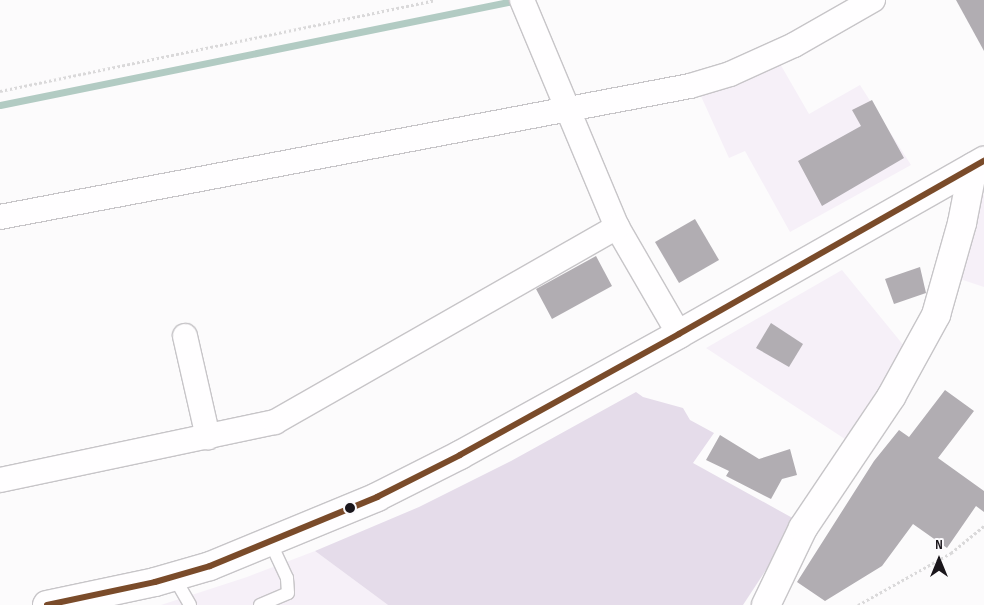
<!DOCTYPE html>
<style>
body{margin:0}
#map{position:relative;width:984px;height:605px;overflow:hidden;background:#fcfbfc;font-family:"Sofia Sans Condensed",sans-serif}
div>[style]{position:absolute}
.built>*{inset:0;background:#f6f0f8}
.green>*{inset:0;background:#e5dcea}
.stream>*{height:7px;margin:-3.5px;padding:0 3.5px;transform-origin:3.5px;border-radius:3.5px;background:#b2cbc3}
.building>*{inset:0;background:#b1adb2}
.path>*{height:3px;margin-top:-1.5px;transform-origin:0;background:repeating-linear-gradient(90deg,#dad9da 0 2.5px,transparent 0 5px)}
.roads{filter:drop-shadow(1px 0 #c7c5c8) drop-shadow(-1px 0 #c7c5c8) drop-shadow(0 1px #c7c5c8) drop-shadow(0 -1px #c7c5c8)}
.lane>*{height:12px;margin:-6px;padding:0 6px;transform-origin:6px;border-radius:6px;background:#fffeff}
.street>*{height:24px;margin:-12px;padding:0 12px;transform-origin:12px;border-radius:12px;background:#fffeff}
.secondary>*{height:28px;margin:-14px;padding:0 14px;transform-origin:14px;border-radius:14px;background:#fffeff}
.highway>*{height:28px;margin:-14px;padding:0 14px;transform-origin:14px;border-radius:14px;background:#fffeff}
.bus-1>*{height:6px;margin:-3px;padding:0 3px;transform-origin:3px;border-radius:3px;background:#7a4b2a}
.dots>*{width:14px;height:14px;translate:-50% -50%;box-sizing:border-box;border:2px solid #fcfafd;border-radius:50%}
span{translate:-50% -50%;white-space:nowrap;text-align:center;line-height:1.15;-webkit-text-stroke:5px #fcfafd;paint-order:stroke}
.north{position:absolute;left:914px;top:535px;width:50px;height:50px;-webkit-text-stroke:4px #fcfafd;paint-order:stroke;rotate:0deg;font-size:14px;font-weight:700;line-height:20px;text-align:center;color:#1a161b}
.north::after{content:'';display:block;margin:auto;width:18px;height:22px;background:#1a161b;clip-path:polygon(50% 0,100% 100%,50% 72%,0 100%)}
</style>
<div id="map">
<div class="built">
<i style="clip-path:polygon(779px 62px,809px 114px,860px 85px,911px 165px,790px 232px,745px 151px,729px 158px,700px 94px)"></i>
<i style="clip-path:polygon(984px 192px,984px 287px,960px 279px)"></i>
<i style="clip-path:polygon(842px 270px,909px 352px,848px 441px,706px 348px)"></i>
<i style="clip-path:polygon(315px 551px,388px 605px,161px 605px,247px 577px)"></i>
</div>
<div class="green">
<i style="clip-path:polygon(636px 392px,643px 397px,683px 408px,690px 420px,714px 433px,693px 463px,798px 521px,743px 605px,388px 605px,315px 551px,419px 507px,511px 461px)"></i>
</div>
<div class="stream">
<i style="left:0;top:105px;width:529px;rotate:-11.46deg"></i>
</div>
<div class="building">
<i style="clip-path:polygon(956px 0,984px 0,984px 51px)"></i>
<i style="clip-path:polygon(872px 100px,904px 158px,822px 206px,798px 161px,861px 126px,852px 110px)"></i>
<i style="clip-path:polygon(695px 219px,719px 260px,679px 283px,655px 242px)"></i>
<i style="clip-path:polygon(596px 256px,612px 286px,552px 319px,536px 289px)"></i>
<i style="clip-path:polygon(920px 267px,926px 293px,894px 304px,885px 279px)"></i>
<i style="clip-path:polygon(771px 323px,803px 344px,789px 367px,756px 348px)"></i>
<i style="clip-path:polygon(945px 390px,974px 411px,938px 458px,984px 491px,984px 512px,976px 506px,947px 548px,913px 524px,882px 566px,825px 601px,797px 582px,874px 461px,899px 430px,909px 437px)"></i>
<i style="clip-path:polygon(720px 435px,759px 459px,790px 449px,797px 475px,782px 479px,771px 499px,726px 476px,729px 471px,706px 460px)"></i>
</div>
<div class="path">
<i style="left:0;top:91px;width:443px;rotate:-11.8deg"></i>
<i style="left:858px;top:605px;width:107px;rotate:-29.2deg"></i>
<i style="left:951px;top:553px;width:43px;rotate:-39.3deg"></i>
</div>
<div class="roads">
<div class="lane">
<i style="left:174px;top:577px;width:32px;rotate:60deg"></i>
<i style="left:260px;top:605px;width:30px;rotate:-23deg"></i>
<i style="left:288px;top:593px;width:15px;rotate:-94deg"></i>
<i style="left:287px;top:578px;width:40px;rotate:-115deg"></i>
</div>
<div class="street">
<i style="left:522px;top:0;width:246px;rotate:67.3deg"></i>
<i style="left:617px;top:227px;width:124px;rotate:59.9deg"></i>
<i style="left:0;top:217px;width:702px;rotate:-10.75deg"></i>
<i style="left:690px;top:86px;width:42px;rotate:-16.7deg"></i>
<i style="left:730px;top:74px;width:70px;rotate:-24.4deg"></i>
<i style="left:794px;top:45px;width:91px;rotate:-29.7deg"></i>
<i style="left:185px;top:336px;width:104px;rotate:77.2deg"></i>
<i style="left:0;top:480px;width:281px;rotate:-11.9deg"></i>
<i style="left:275px;top:422px;width:394px;rotate:-29.7deg"></i>
</div>
<div class="secondary">
<i style="left:766px;top:605px;width:85px;rotate:-64.3deg"></i>
<i style="left:803px;top:528px;width:158px;rotate:-56.1deg"></i>
<i style="left:891px;top:397px;width:94px;rotate:-61.2deg"></i>
<i style="left:936px;top:315px;width:96px;rotate:-74.2deg"></i>
<i style="left:962px;top:223px;width:57px;rotate:-78.9deg"></i>
</div>
<div class="highway">
<i style="left:47px;top:605px;width:110px;rotate:-12deg"></i>
<i style="left:155px;top:582px;width:57px;rotate:-16.2deg"></i>
<i style="left:210px;top:566px;width:181px;rotate:-22.4deg"></i>
<i style="left:377px;top:497px;width:93px;rotate:-26.8deg"></i>
<i style="left:460px;top:455px;width:250px;rotate:-28.9deg"></i>
<i style="left:679px;top:334px;width:351px;rotate:-29.6deg"></i>
</div>
</div>
<div class="bus-1">
<i style="left:47px;top:605px;width:110px;rotate:-12deg"></i>
<i style="left:155px;top:582px;width:57px;rotate:-16.2deg"></i>
<i style="left:210px;top:566px;width:181px;rotate:-22.4deg"></i>
<i style="left:377px;top:497px;width:93px;rotate:-26.8deg"></i>
<i style="left:460px;top:455px;width:250px;rotate:-28.9deg"></i>
<i style="left:679px;top:334px;width:351px;rotate:-29.6deg"></i>
</div>
<div class="dots">
<i style="left:350px;top:508px;background:#1a161b"></i>
</div>
<div class="north">N</div>
</div>
